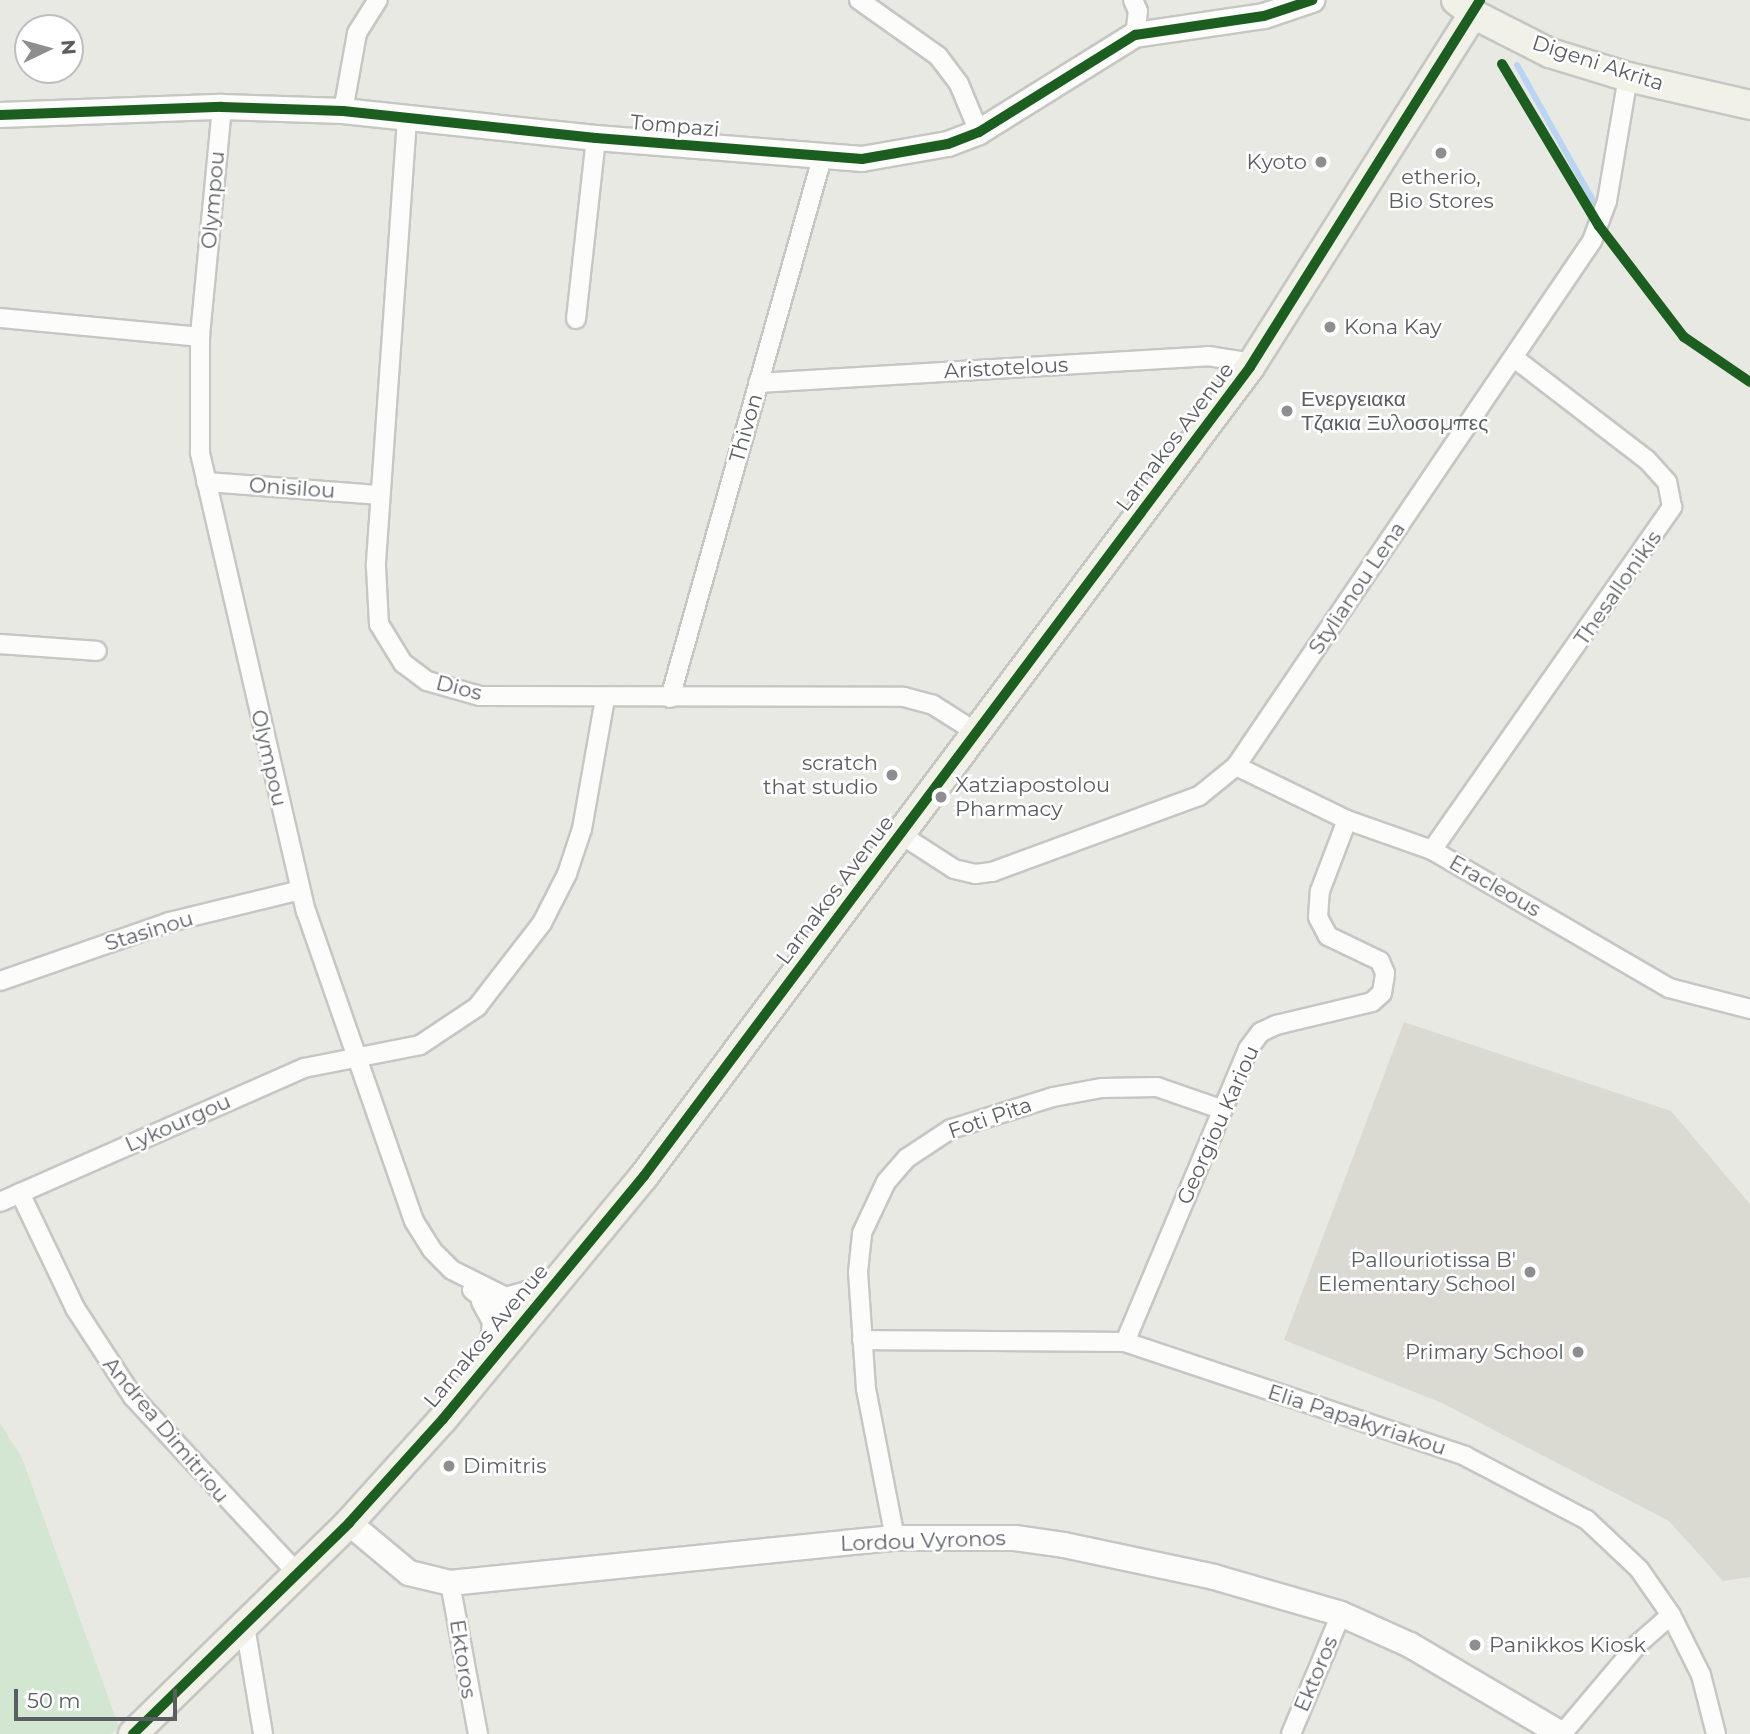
<!DOCTYPE html>
<meta charset="utf-8">
<style>
body{margin:0}
#map{position:relative;width:1750px;height:1734px;overflow:hidden;background:#e9e9e4;font-family:Montserrat,sans-serif}
div>[style]{position:absolute}
.education>*{inset:0;background:#dad9d2}
.green>*{inset:0;background:#d2e6d1}
.stream>*{height:6px;margin:-3px;padding:0 3px;transform-origin:3px;border-radius:3px;background:#b9d5f3}
.roads{filter:drop-shadow(2px 0 #c6c6c4) drop-shadow(-2px 0 #c6c6c4) drop-shadow(0 2px #c6c6c4) drop-shadow(0 -2px #c6c6c4)}
.street>*{height:18px;margin:-9px;padding:0 9px;transform-origin:9px;border-radius:9px;background:#fcfcfb}
.secondary>*{height:24px;margin:-12px;padding:0 12px;transform-origin:12px;border-radius:12px;background:#fcfcfb}
.primary>*{height:28px;margin:-14px;padding:0 14px;transform-origin:14px;border-radius:14px;background:#f1f1e7}
.cycleway>*{height:10px;margin:-5px;padding:0 5px;transform-origin:5px;border-radius:5px;background:#1b5e20}
.dots>*{width:19px;height:19px;translate:-50% -50%;box-sizing:border-box;border:4px solid #fff;border-radius:50%}
span{translate:-50% -50%;white-space:nowrap;text-align:center;line-height:1.15;-webkit-text-stroke:5px #fff;paint-order:stroke}
.street-label{font-size:21px;color:#5a5d61}
.poi-label{font-size:21px;color:#5a5d61}
.right{translate:-100% -50%;text-align:right}
.left{translate:0 -50%;text-align:left}
.north{position:absolute;left:14px;top:14px;width:70px;height:70px;box-sizing:border-box;background:#fff;border:2px solid #bdbec0;border-radius:50%;rotate:85deg;font-size:19px;font-weight:700;line-height:28px;text-align:center;color:#5a5d61}
.north::after{content:'';display:block;margin:auto;width:24px;height:32px;background:#8c8e8f;clip-path:polygon(50% 0,100% 100%,50% 72%,0 100%)}
.scale{position:absolute;left:14px;top:1689px;width:163px;height:32px;box-sizing:border-box;border:4px solid #5a5d61;border-top:0;padding-left:9px;font-size:21px;line-height:24px;white-space:nowrap;color:#5a5d61;-webkit-text-stroke:5px #fff;paint-order:stroke}
</style>
<div id="map">
<div class="education">
<i style="clip-path:polygon(1404px 1022px,1671px 1111px,1750px 1204px,1750px 1577px,1723px 1581px,1669px 1521px,1442px 1403px,1284px 1340px)"></i>
</div>
<div class="green">
<i style="clip-path:polygon(0 1423px,22px 1458px,119px 1727px,111px 1734px,0 1734px)"></i>
</div>
<div class="stream">
<i style="left:1517px;top:65px;width:157px;rotate:60.7deg"></i>
</div>
<div class="roads">
<div class="street">
<i style="left:859px;top:0;width:97px;rotate:35.3deg"></i>
<i style="left:938px;top:56px;width:35px;rotate:53deg"></i>
<i style="left:959px;top:84px;width:52px;rotate:67.4deg"></i>
<i style="left:1133px;top:0;width:12px;rotate:66deg"></i>
<i style="left:1138px;top:11px;width:24px;rotate:97deg"></i>
<i style="left:222px;top:107px;width:231px;rotate:95.5deg"></i>
<i style="left:200px;top:337px;width:116px;rotate:90deg"></i>
<i style="left:200px;top:453px;width:470px;rotate:77deg"></i>
<i style="left:306px;top:911px;width:328px;rotate:70.8deg"></i>
<i style="left:414px;top:1221px;width:34px;rotate:58deg"></i>
<i style="left:432px;top:1250px;width:28px;rotate:45deg"></i>
<i style="left:452px;top:1270px;width:60px;rotate:26.6deg"></i>
<i style="left:506px;top:1297px;width:47px;rotate:-16.1deg"></i>
<i style="left:343px;top:111px;width:79px;rotate:-79.8deg"></i>
<i style="left:357px;top:33px;width:39px;rotate:-58deg"></i>
<i style="left:407px;top:119px;width:449px;rotate:94deg"></i>
<i style="left:376px;top:567px;width:57px;rotate:87deg"></i>
<i style="left:379px;top:624px;width:46px;rotate:58.4deg"></i>
<i style="left:403px;top:663px;width:30px;rotate:37deg"></i>
<i style="left:427px;top:681px;width:55px;rotate:15.8deg"></i>
<i style="left:480px;top:696px;width:424px;rotate:0.1deg"></i>
<i style="left:904px;top:697px;width:30px;rotate:15deg"></i>
<i style="left:933px;top:705px;width:54px;rotate:32.2deg"></i>
<i style="left:0;top:318px;width:201px;rotate:5.4deg"></i>
<i style="left:576px;top:319px;width:182px;rotate:-83.7deg"></i>
<i style="left:758px;top:383px;width:451px;rotate:-3.4deg"></i>
<i style="left:1208px;top:356px;width:32px;rotate:9deg"></i>
<i style="left:1240px;top:361px;width:12px;rotate:31deg"></i>
<i style="left:206px;top:482px;width:173px;rotate:4.3deg"></i>
<i style="left:0;top:644px;width:97px;rotate:4.1deg"></i>
<i style="left:670px;top:698px;width:561px;rotate:-74.28deg"></i>
<i style="left:1236px;top:766px;width:123px;rotate:25.9deg"></i>
<i style="left:1347px;top:820px;width:90px;rotate:19.4deg"></i>
<i style="left:1432px;top:850px;width:274px;rotate:30.2deg"></i>
<i style="left:1669px;top:988px;width:84px;rotate:14.5deg"></i>
<i style="left:900px;top:834px;width:64px;rotate:32.9deg"></i>
<i style="left:954px;top:869px;width:22px;rotate:13deg"></i>
<i style="left:975px;top:874px;width:17px;rotate:-7deg"></i>
<i style="left:992px;top:872px;width:221px;rotate:-20.2deg"></i>
<i style="left:1199px;top:796px;width:48px;rotate:-39deg"></i>
<i style="left:1236px;top:766px;width:634px;rotate:-55.86deg"></i>
<i style="left:1592px;top:241px;width:43px;rotate:-69.4deg"></i>
<i style="left:1607px;top:201px;width:126px;rotate:-80.4deg"></i>
<i style="left:1432px;top:850px;width:419px;rotate:-55deg"></i>
<i style="left:1672px;top:507px;width:25px;rotate:-101deg"></i>
<i style="left:1667px;top:482px;width:30px;rotate:-132deg"></i>
<i style="left:1647px;top:460px;width:168px;rotate:-142.5deg"></i>
<i style="left:0;top:981px;width:179px;rotate:-19.2deg"></i>
<i style="left:169px;top:922px;width:135px;rotate:-13.7deg"></i>
<i style="left:20px;top:1193px;width:127px;rotate:64.4deg"></i>
<i style="left:75px;top:1308px;width:106px;rotate:56.9deg"></i>
<i style="left:133px;top:1397px;width:242px;rotate:47deg"></i>
<i style="left:0;top:1202px;width:332px;rotate:-23.8deg"></i>
<i style="left:304px;top:1068px;width:118px;rotate:-11.2deg"></i>
<i style="left:420px;top:1045px;width:69px;rotate:-33.7deg"></i>
<i style="left:477px;top:1007px;width:106px;rotate:-52.3deg"></i>
<i style="left:542px;top:923px;width:55px;rotate:-63deg"></i>
<i style="left:567px;top:874px;width:47px;rotate:-71.6deg"></i>
<i style="left:582px;top:829px;width:132px;rotate:-80deg"></i>
<i style="left:472px;top:1290px;width:60px;rotate:38.2deg"></i>
<i style="left:481px;top:1302px;width:23px;rotate:61deg"></i>
<i style="left:492px;top:1322px;width:37px;rotate:96deg"></i>
<i style="left:862px;top:1340px;width:263px;rotate:0.4deg"></i>
<i style="left:1125px;top:1342px;width:359px;rotate:18.5deg"></i>
<i style="left:1465px;top:1456px;width:138px;rotate:27.7deg"></i>
<i style="left:1587px;top:1520px;width:71px;rotate:43.3deg"></i>
<i style="left:1639px;top:1569px;width:56px;rotate:55.2deg"></i>
<i style="left:1671px;top:1615px;width:67px;rotate:63.4deg"></i>
<i style="left:1701px;top:1675px;width:61px;rotate:75.7deg"></i>
<i style="left:1125px;top:1342px;width:318px;rotate:-67.2deg"></i>
<i style="left:1248px;top:1049px;width:21px;rotate:-53deg"></i>
<i style="left:1261px;top:1032px;width:17px;rotate:-25deg"></i>
<i style="left:1276px;top:1025px;width:99px;rotate:-13.5deg"></i>
<i style="left:1372px;top:1002px;width:13px;rotate:-42deg"></i>
<i style="left:1382px;top:993px;width:20px;rotate:-81deg"></i>
<i style="left:1385px;top:973px;width:13px;rotate:-113deg"></i>
<i style="left:1380px;top:961px;width:58px;rotate:-154.3deg"></i>
<i style="left:1328px;top:936px;width:21px;rotate:-118deg"></i>
<i style="left:1318px;top:917px;width:26px;rotate:-86deg"></i>
<i style="left:1320px;top:891px;width:76px;rotate:-69.2deg"></i>
<i style="left:895px;top:1538px;width:152px;rotate:-101deg"></i>
<i style="left:866px;top:1389px;width:117px;rotate:-93.9deg"></i>
<i style="left:858px;top:1272px;width:39px;rotate:-84deg"></i>
<i style="left:862px;top:1233px;width:56px;rotate:-64.8deg"></i>
<i style="left:886px;top:1182px;width:32px;rotate:-49deg"></i>
<i style="left:907px;top:1158px;width:53px;rotate:-33.4deg"></i>
<i style="left:951px;top:1129px;width:107px;rotate:-17.4deg"></i>
<i style="left:1053px;top:1097px;width:50px;rotate:-10.4deg"></i>
<i style="left:1102px;top:1088px;width:55px;rotate:-1deg"></i>
<i style="left:1157px;top:1087px;width:68px;rotate:19deg"></i>
<i style="left:450px;top:1583px;width:154px;rotate:79.5deg"></i>
<i style="left:245px;top:1626px;width:109px;rotate:80.5deg"></i>
<i style="left:1291px;top:1734px;width:130px;rotate:-67.4deg"></i>
<i style="left:1562px;top:1734px;width:118px;rotate:-49.8deg"></i>
<i style="left:1638px;top:1644px;width:44px;rotate:-41.3deg"></i>
</div>
<div class="secondary">
<i style="left:0;top:115px;width:222px;rotate:-2.1deg"></i>
<i style="left:222px;top:107px;width:121px;rotate:1.9deg"></i>
<i style="left:343px;top:111px;width:254px;rotate:6.1deg"></i>
<i style="left:596px;top:138px;width:267px;rotate:4.5deg"></i>
<i style="left:862px;top:159px;width:87px;rotate:-9.9deg"></i>
<i style="left:948px;top:144px;width:33px;rotate:-21deg"></i>
<i style="left:979px;top:132px;width:184px;rotate:-31.9deg"></i>
<i style="left:1135px;top:35px;width:130px;rotate:-8.4deg"></i>
<i style="left:1264px;top:16px;width:51px;rotate:-18.4deg"></i>
<i style="left:349px;top:1523px;width:78px;rotate:39.8deg"></i>
<i style="left:409px;top:1573px;width:42px;rotate:13.7deg"></i>
<i style="left:450px;top:1583px;width:447px;rotate:-5.8deg"></i>
<i style="left:895px;top:1538px;width:120px"></i>
<i style="left:1015px;top:1538px;width:49px;rotate:8.1deg"></i>
<i style="left:1064px;top:1545px;width:153px;rotate:12deg"></i>
<i style="left:1214px;top:1577px;width:132px;rotate:16.2deg"></i>
<i style="left:1341px;top:1614px;width:76px;rotate:24.2deg"></i>
<i style="left:1410px;top:1645px;width:175px;rotate:30.5deg"></i>
</div>
<div class="primary">
<i style="left:1456px;top:0;width:22px;rotate:39deg"></i>
<i style="left:1473px;top:14px;width:86px;rotate:26.9deg"></i>
<i style="left:1550px;top:53px;width:82px;rotate:17.1deg"></i>
<i style="left:1628px;top:77px;width:125px;rotate:12.9deg"></i>
<i style="left:133px;top:1734px;width:302px;rotate:-44.3deg"></i>
<i style="left:349px;top:1523px;width:140px;rotate:-47.9deg"></i>
<i style="left:443px;top:1419px;width:315px;rotate:-50.4deg"></i>
<i style="left:644px;top:1176px;width:1011px;rotate:-53.16deg"></i>
<i style="left:1250px;top:367px;width:418px;rotate:-57.7deg"></i>
</div>
</div>
<div class="cycleway">
<i style="left:1502px;top:64px;width:189px;rotate:59.1deg"></i>
<i style="left:1599px;top:226px;width:140px;rotate:52.6deg"></i>
<i style="left:1684px;top:337px;width:80px;rotate:34.3deg"></i>
<i style="left:0;top:115px;width:222px;rotate:-2.1deg"></i>
<i style="left:222px;top:107px;width:121px;rotate:1.9deg"></i>
<i style="left:343px;top:111px;width:254px;rotate:6.1deg"></i>
<i style="left:596px;top:138px;width:267px;rotate:4.5deg"></i>
<i style="left:862px;top:159px;width:87px;rotate:-9.9deg"></i>
<i style="left:948px;top:144px;width:33px;rotate:-21deg"></i>
<i style="left:979px;top:132px;width:184px;rotate:-31.9deg"></i>
<i style="left:1135px;top:35px;width:130px;rotate:-8.4deg"></i>
<i style="left:1264px;top:16px;width:51px;rotate:-18.4deg"></i>
<i style="left:133px;top:1734px;width:302px;rotate:-44.3deg"></i>
<i style="left:349px;top:1523px;width:140px;rotate:-47.9deg"></i>
<i style="left:443px;top:1419px;width:315px;rotate:-50.4deg"></i>
<i style="left:644px;top:1176px;width:1011px;rotate:-53.16deg"></i>
<i style="left:1250px;top:367px;width:433px;rotate:-57.9deg"></i>
</div>
<div class="dots">
<i style="left:1441px;top:153px;background:#8c8e8f"></i>
<i style="left:1321px;top:162px;background:#8c8e8f"></i>
<i style="left:1330px;top:327px;background:#8c8e8f"></i>
<i style="left:1287px;top:411px;background:#8c8e8f"></i>
<i style="left:892px;top:775px;background:#8c8e8f"></i>
<i style="left:941px;top:797px;background:#8c8e8f"></i>
<i style="left:1530px;top:1272px;background:#8c8e8f"></i>
<i style="left:1578px;top:1352px;background:#8c8e8f"></i>
<i style="left:449px;top:1466px;background:#8c8e8f"></i>
<i style="left:1475px;top:1645px;background:#8c8e8f"></i>
</div>
<div class="street-label">
<span style="left:1598px;top:63px;rotate:18deg">Digeni Akrita</span>
<span style="left:675px;top:126px;rotate:5deg">Tompazi</span>
<span style="left:213px;top:200px;rotate:-85deg">Olympou</span>
<span style="left:1006px;top:368px;rotate:-3deg">Aristotelous</span>
<span style="left:746px;top:428px;rotate:-74deg">Thivon</span>
<span style="left:1175px;top:437px;rotate:-53deg">Larnakos Avenue</span>
<span style="left:292px;top:488px;rotate:4deg">Onisilou</span>
<span style="left:1357px;top:588px;rotate:-56deg">Stylianou Lena</span>
<span style="left:1618px;top:588px;rotate:-55deg">Thesallonikis</span>
<span style="left:459px;top:688px;rotate:14deg">Dios</span>
<span style="left:269px;top:758px;rotate:77deg">Olympou</span>
<span style="left:1495px;top:886px;rotate:30deg">Eracleous</span>
<span style="left:835px;top:890px;rotate:-53deg">Larnakos Avenue</span>
<span style="left:149px;top:931px;rotate:-17deg">Stasinou</span>
<span style="left:990px;top:1118px;rotate:-19deg">Foti Pita</span>
<span style="left:178px;top:1123px;rotate:-24deg">Lykourgou</span>
<span style="left:1218px;top:1125px;rotate:-66deg">Georgiou Kariou</span>
<span style="left:486px;top:1336px;rotate:-50deg">Larnakos Avenue</span>
<span style="left:1357px;top:1420px;rotate:18deg">Elia Papakyriakou</span>
<span style="left:166px;top:1430px;rotate:50deg">Andrea Dimitriou</span>
<span style="left:923px;top:1541px;rotate:-2deg">Lordou Vyronos</span>
<span style="left:463px;top:1659px;rotate:81deg">Ektoros</span>
<span style="left:1316px;top:1674px;rotate:-67deg">Ektoros</span>
</div>
<div class="poi-label">
<span class="right" style="left:1307px;top:162px">Kyoto</span>
<span style="left:1441px;top:189px">etherio,<br>Bio Stores</span>
<span class="left" style="left:1344px;top:327px">Kona Kay</span>
<span class="left" style="left:1301px;top:411px">Ενεργειακα<br>Τζακια Ξυλοσομπες</span>
<span class="right" style="left:878px;top:775px">scratch<br>that studio</span>
<span class="left" style="left:955px;top:797px">Xatziapostolou<br>Pharmacy</span>
<span class="right" style="left:1516px;top:1272px">Pallouriotissa B'<br>Elementary School</span>
<span class="right" style="left:1564px;top:1352px">Primary School</span>
<span class="left" style="left:463px;top:1466px">Dimitris</span>
<span class="left" style="left:1489px;top:1645px">Panikkos Kiosk</span>
</div>
<div class="north">N</div>
<div class="scale">50 m</div>
</div>
